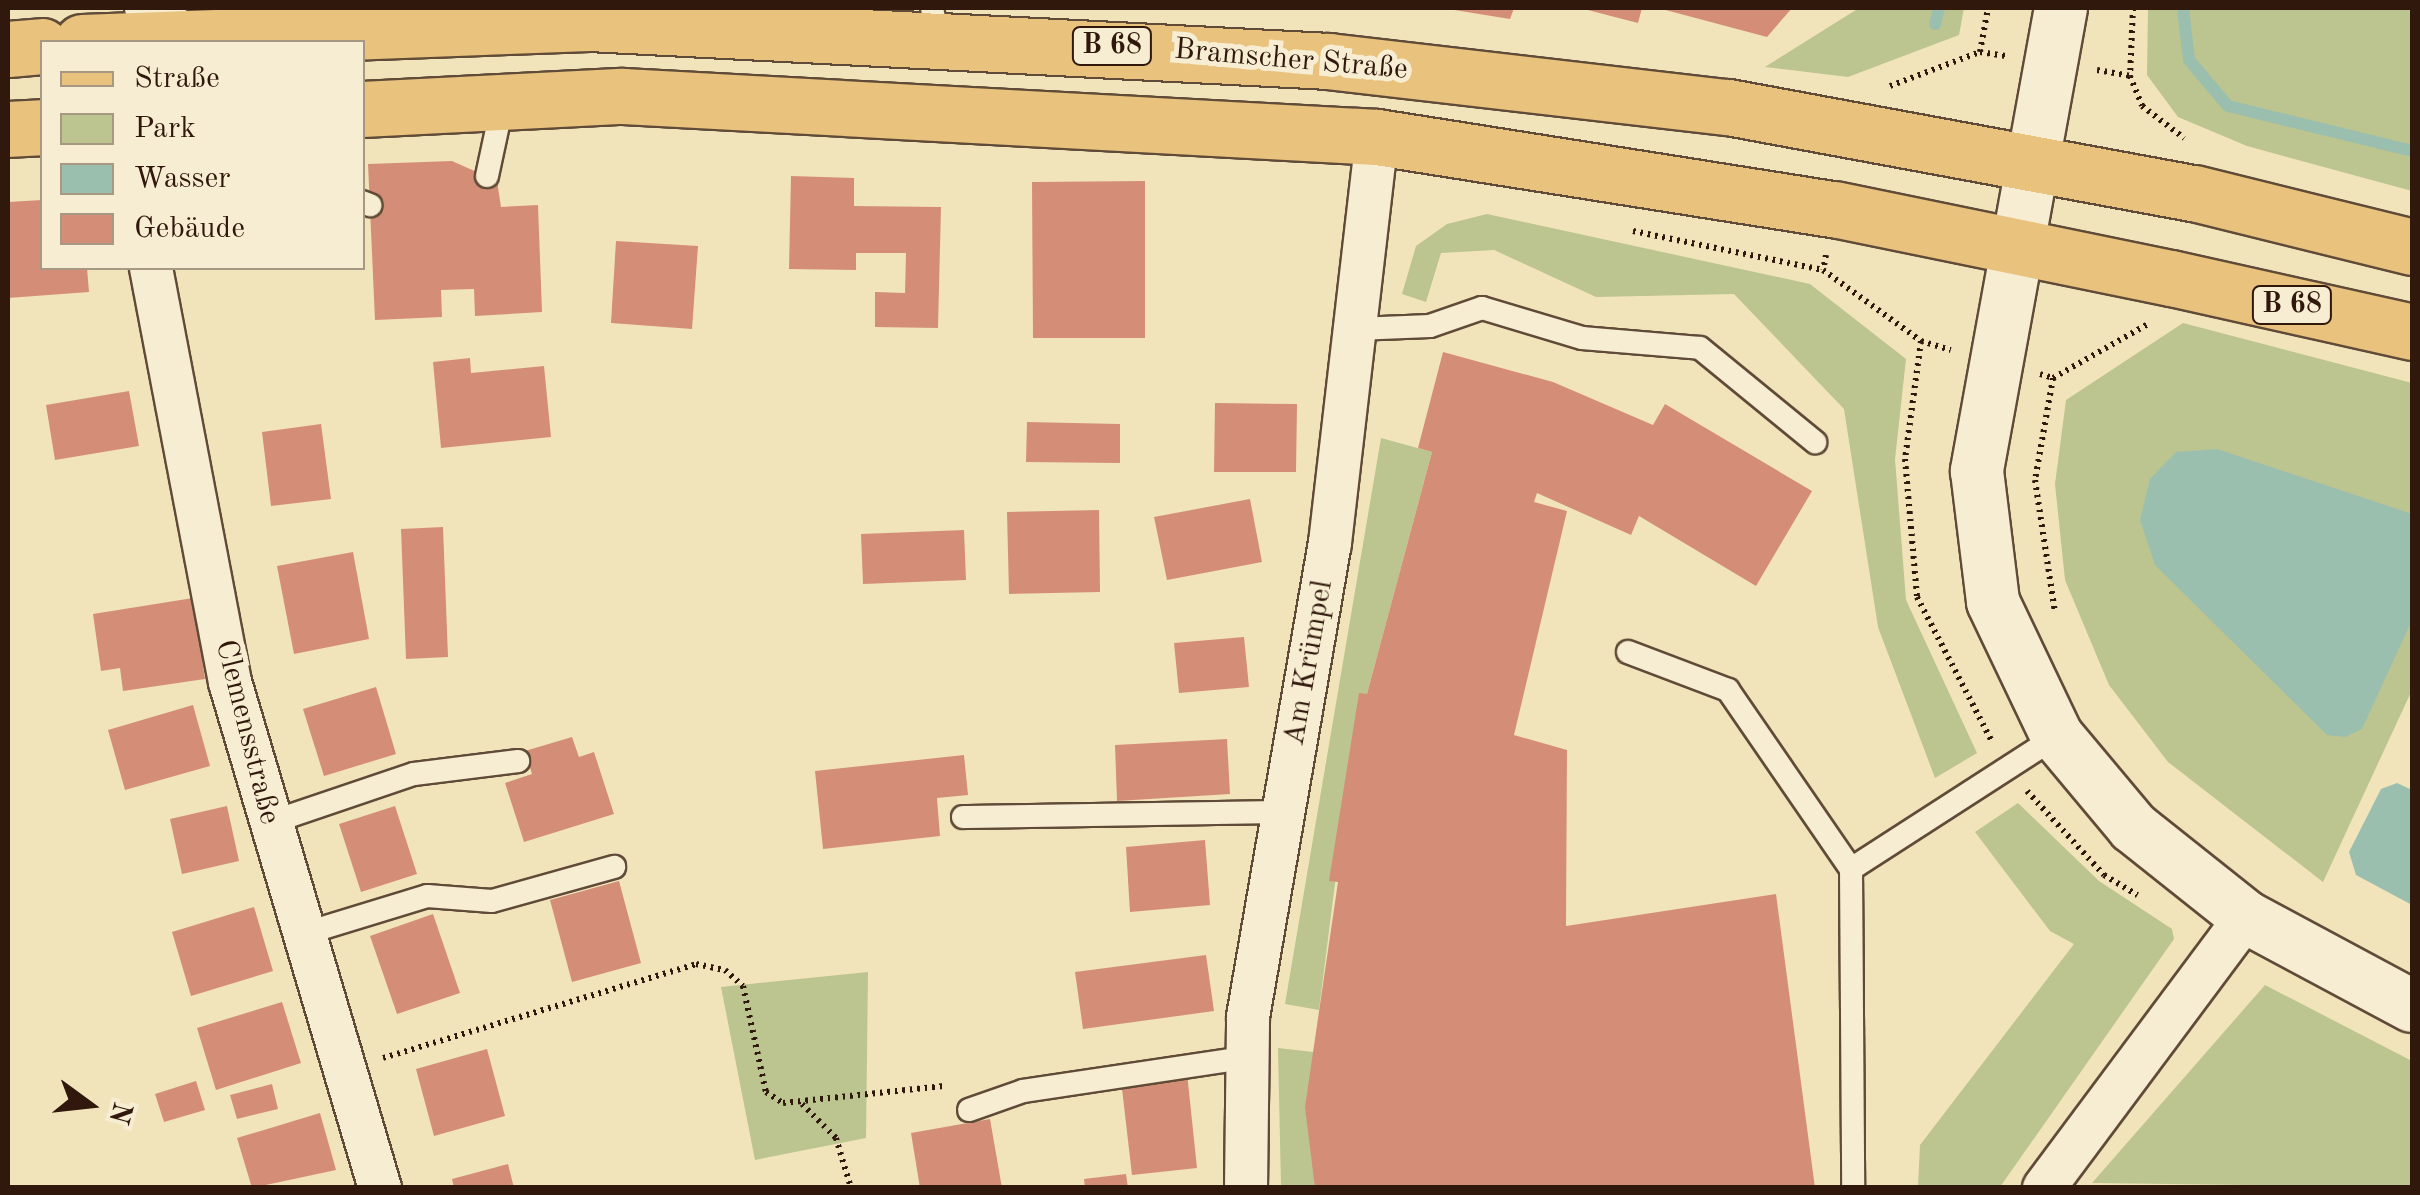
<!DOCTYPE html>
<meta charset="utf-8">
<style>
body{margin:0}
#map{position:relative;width:2420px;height:1195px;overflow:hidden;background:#f2e4ba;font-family:"Old Standard TT",serif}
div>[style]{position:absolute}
.green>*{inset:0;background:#bcc48f}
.water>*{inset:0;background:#9bbfaf}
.stream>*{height:12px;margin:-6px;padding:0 6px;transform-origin:6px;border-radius:6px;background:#9bbfaf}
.building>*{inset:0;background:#d48e77}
.path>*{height:6px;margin-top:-3px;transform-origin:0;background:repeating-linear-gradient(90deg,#30180c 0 2.5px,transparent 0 7.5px)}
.roads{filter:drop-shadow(2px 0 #604b38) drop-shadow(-2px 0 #604b38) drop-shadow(0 2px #604b38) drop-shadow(0 -2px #604b38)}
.service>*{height:22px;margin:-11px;padding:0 11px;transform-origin:11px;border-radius:11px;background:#f7edd2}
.minor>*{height:42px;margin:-21px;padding:0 21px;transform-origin:21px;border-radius:21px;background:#f7edd2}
.tertiary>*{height:52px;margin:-26px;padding:0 26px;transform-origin:26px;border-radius:26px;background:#f7edd2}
.primary>*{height:55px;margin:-27.5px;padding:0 27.5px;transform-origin:27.5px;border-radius:27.5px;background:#e9c27d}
.trunk>*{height:55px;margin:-27.5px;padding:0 27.5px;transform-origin:27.5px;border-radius:27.5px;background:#e9c27d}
span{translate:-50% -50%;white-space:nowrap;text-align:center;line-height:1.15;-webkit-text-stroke:10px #f7edd2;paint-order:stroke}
.shield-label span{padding:2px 8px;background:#f7edd2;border:2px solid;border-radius:8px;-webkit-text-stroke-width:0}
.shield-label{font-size:28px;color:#30180c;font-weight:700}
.street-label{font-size:30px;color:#30180c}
.frame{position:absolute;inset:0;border:10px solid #30180c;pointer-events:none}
.legend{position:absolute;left:40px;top:40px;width:325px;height:230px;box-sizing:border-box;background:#f7edd2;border:2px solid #a79883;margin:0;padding:12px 18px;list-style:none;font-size:30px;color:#30180c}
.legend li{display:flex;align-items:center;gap:20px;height:50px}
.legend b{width:50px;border:2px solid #a79883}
.north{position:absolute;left:40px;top:1055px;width:100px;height:100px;-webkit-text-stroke:8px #f7edd2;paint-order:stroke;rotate:105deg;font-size:28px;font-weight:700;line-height:40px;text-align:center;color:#30180c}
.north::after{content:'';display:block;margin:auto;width:35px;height:45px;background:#30180c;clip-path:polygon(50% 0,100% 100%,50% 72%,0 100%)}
</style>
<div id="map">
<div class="green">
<i style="clip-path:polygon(1859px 8px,1964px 8px,1959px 35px,1848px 77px,1765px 67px)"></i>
<i style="clip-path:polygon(2148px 8px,2412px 8px,2412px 191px,2247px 146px,2178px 117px,2147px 75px)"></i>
<i style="clip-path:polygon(1487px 214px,1810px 284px,1906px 359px,1895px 459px,1906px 600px,1977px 753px,1935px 778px,1878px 627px,1844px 409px,1734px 294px,1596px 297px,1494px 250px,1441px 253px,1426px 302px,1402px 294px,1416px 246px,1447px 224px)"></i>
<i style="clip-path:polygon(2183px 323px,2412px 383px,2412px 690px,2323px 882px,2168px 762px,2109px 685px,2065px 580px,2055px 484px,2066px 400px)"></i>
<i style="clip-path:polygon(1381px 438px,1432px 452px,1367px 694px,1359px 694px,1319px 1010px,1285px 1004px)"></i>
<i style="clip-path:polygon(2018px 803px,2099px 881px,2172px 929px,2174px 939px,2000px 1187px,1918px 1187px,1920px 1145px,2074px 944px,2050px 931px,1975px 832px)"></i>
<i style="clip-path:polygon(868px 972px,866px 1138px,755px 1160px,721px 987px)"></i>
<i style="clip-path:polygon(2265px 985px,2412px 1061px,2412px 1187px,2092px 1183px)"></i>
<i style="clip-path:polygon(1278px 1048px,1313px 1052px,1315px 1187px,1281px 1187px)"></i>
</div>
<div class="water">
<i style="clip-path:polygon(2217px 449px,2412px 514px,2412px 620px,2362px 729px,2345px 737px,2327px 735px,2155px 565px,2140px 520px,2150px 479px,2176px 452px)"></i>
<i style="clip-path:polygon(2397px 783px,2412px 790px,2412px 905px,2356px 875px,2349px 852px,2381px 789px)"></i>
</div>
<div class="stream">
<i style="left:2183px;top:8px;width:52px;rotate:83.4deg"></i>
<i style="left:2189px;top:60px;width:60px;rotate:49.7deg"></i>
<i style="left:2228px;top:106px;width:189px;rotate:13.7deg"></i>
<i style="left:1935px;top:24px;width:16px;rotate:-76deg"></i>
</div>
<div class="building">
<i style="clip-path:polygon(1442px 8px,1514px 8px,1510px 19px)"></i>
<i style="clip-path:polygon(1580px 8px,1642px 8px,1638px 23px)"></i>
<i style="clip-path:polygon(1658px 8px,1792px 8px,1767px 37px)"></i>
<i style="clip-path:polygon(452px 161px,497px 181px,501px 207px,538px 205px,542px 312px,475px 316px,474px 289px,441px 290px,442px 317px,375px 320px,368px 164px)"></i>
<i style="clip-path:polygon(791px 176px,854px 178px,854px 206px,941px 207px,938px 328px,875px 327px,875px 292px,905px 293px,906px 253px,856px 253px,856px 270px,789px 269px)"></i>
<i style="clip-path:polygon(1145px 181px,1145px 338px,1033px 338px,1032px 182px)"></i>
<i style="clip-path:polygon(42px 200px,42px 268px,87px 268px,89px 292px,8px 298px,8px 202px)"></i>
<i style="clip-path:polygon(616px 241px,698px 246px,692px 329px,611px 323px)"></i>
<i style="clip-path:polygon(1443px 352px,1553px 382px,1653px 425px,1665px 404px,1812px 491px,1756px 586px,1639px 516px,1631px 535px,1537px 493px,1534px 502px,1567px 511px,1514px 735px,1567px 750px,1566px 926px,1776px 894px,1815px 1188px,1315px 1188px,1305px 1107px,1338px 882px,1329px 881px,1359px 693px,1367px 694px,1432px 452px,1418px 448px)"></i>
<i style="clip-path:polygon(470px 358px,471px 373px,544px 366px,551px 437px,441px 448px,433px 362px)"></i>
<i style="clip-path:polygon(129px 391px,139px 446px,55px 460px,46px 405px)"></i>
<i style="clip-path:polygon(1215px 403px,1297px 404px,1296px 472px,1214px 472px)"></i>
<i style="clip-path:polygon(1027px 422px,1120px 424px,1120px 463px,1026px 462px)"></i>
<i style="clip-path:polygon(321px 424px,331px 499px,271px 506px,262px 432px)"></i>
<i style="clip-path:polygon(1250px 499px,1262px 562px,1167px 580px,1154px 517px)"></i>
<i style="clip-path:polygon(1099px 510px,1100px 592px,1009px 594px,1007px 512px)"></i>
<i style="clip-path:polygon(443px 527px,448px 657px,406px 659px,401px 529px)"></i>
<i style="clip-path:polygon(964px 530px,966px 580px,863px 584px,861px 534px)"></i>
<i style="clip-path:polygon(353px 552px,369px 639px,294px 654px,277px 566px)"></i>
<i style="clip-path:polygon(193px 598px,205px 679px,123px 691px,120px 668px,101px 671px,93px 614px)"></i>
<i style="clip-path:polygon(1244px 637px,1249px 687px,1179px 693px,1174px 643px)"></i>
<i style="clip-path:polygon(376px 687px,396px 754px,324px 776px,303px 709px)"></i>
<i style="clip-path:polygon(193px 705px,210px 766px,125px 790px,108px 730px)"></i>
<i style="clip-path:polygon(572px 737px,579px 757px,594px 752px,614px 814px,524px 842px,505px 783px,532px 774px,525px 751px)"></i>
<i style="clip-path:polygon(1227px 739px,1230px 794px,1117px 801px,1115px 745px)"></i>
<i style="clip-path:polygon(964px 755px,968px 795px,937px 798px,940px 836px,823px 849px,815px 771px)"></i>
<i style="clip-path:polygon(227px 806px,239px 861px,182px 874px,170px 819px)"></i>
<i style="clip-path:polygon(395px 806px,417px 874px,361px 892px,339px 824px)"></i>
<i style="clip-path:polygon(1205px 840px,1210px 905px,1130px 912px,1126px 847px)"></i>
<i style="clip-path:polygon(619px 881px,641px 963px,572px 982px,550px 900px)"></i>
<i style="clip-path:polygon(254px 907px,273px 971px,191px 996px,172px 932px)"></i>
<i style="clip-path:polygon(433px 914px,460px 993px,397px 1014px,370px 936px)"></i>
<i style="clip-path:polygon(1206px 955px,1214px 1011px,1083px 1029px,1075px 972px)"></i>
<i style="clip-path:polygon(282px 1002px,301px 1063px,216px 1090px,197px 1028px)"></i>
<i style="clip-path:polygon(487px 1049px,505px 1116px,434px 1136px,416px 1069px)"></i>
<i style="clip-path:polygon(1187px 1073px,1197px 1168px,1132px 1175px,1121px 1080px)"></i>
<i style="clip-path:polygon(196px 1081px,205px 1110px,164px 1122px,155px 1094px)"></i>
<i style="clip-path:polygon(272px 1084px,278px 1109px,237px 1119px,230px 1095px)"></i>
<i style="clip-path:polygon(320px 1113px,336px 1170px,252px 1188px,237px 1138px)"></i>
<i style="clip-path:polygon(990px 1119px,1002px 1188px,920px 1188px,911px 1133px)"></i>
<i style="clip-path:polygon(508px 1164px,514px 1188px,454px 1188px,452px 1179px)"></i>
<i style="clip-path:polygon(1126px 1174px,1128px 1188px,1085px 1188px,1084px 1179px)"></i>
</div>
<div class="path">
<i style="left:2133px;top:8px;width:68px;rotate:92.5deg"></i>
<i style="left:2130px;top:76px;width:32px;rotate:68deg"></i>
<i style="left:2142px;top:106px;width:53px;rotate:37.3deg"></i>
<i style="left:1980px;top:52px;width:45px;rotate:-79.7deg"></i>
<i style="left:2097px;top:70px;width:34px;rotate:10deg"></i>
<i style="left:1890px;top:86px;width:96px;rotate:-20.7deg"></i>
<i style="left:1980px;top:52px;width:26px;rotate:9deg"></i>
<i style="left:1633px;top:231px;width:194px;rotate:11.6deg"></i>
<i style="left:1826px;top:255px;width:15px;rotate:101deg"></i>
<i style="left:1823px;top:270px;width:121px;rotate:35.9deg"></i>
<i style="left:1921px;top:341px;width:31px;rotate:17deg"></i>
<i style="left:1921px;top:341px;width:119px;rotate:97.7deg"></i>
<i style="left:1905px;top:459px;width:139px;rotate:85deg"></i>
<i style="left:1917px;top:597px;width:161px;rotate:62.6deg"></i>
<i style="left:2040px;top:374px;width:14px;rotate:17deg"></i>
<i style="left:2053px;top:378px;width:109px;rotate:-29.6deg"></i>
<i style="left:2053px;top:378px;width:104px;rotate:100deg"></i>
<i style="left:2035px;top:480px;width:134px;rotate:81.4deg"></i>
<i style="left:2027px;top:791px;width:114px;rotate:47.5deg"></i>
<i style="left:2104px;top:875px;width:39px;rotate:31deg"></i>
<i style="left:383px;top:1058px;width:327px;rotate:-16.7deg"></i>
<i style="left:696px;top:964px;width:30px;rotate:12deg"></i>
<i style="left:725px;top:970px;width:24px;rotate:42deg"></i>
<i style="left:743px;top:986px;width:108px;rotate:77.8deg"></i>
<i style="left:766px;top:1092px;width:20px;rotate:33deg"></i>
<i style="left:783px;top:1103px;width:164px;rotate:-6deg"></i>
<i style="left:802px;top:1104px;width:48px;rotate:45deg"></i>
<i style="left:836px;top:1138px;width:52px;rotate:73.3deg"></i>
</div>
<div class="roads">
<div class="service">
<i style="left:932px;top:8px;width:31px;rotate:79deg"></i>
<i style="left:487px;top:176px;width:72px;rotate:-77.9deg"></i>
<i style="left:362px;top:202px;width:9px;rotate:21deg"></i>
<i style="left:1356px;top:329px;width:74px;rotate:-2.3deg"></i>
<i style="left:1430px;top:326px;width:55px;rotate:-19.1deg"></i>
<i style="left:1482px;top:308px;width:104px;rotate:16.7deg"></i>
<i style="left:1582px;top:338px;width:118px;rotate:4.8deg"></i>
<i style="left:1700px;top:348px;width:149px;rotate:39.3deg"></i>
<i style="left:1628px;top:652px;width:107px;rotate:20.8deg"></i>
<i style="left:1728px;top:690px;width:217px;rotate:55.5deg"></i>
<i style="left:1851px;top:869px;width:319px;rotate:89.6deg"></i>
<i style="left:963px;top:817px;width:320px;rotate:-0.9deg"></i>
<i style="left:269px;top:823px;width:153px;rotate:-18.7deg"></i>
<i style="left:414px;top:774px;width:105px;rotate:-7.1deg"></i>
<i style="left:1851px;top:869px;width:245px;rotate:-32.8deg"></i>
<i style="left:303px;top:934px;width:130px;rotate:-17deg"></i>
<i style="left:427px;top:896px;width:65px;rotate:4.4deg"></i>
<i style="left:492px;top:901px;width:127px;rotate:-15.6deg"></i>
<i style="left:969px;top:1110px;width:57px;rotate:-19.4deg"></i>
<i style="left:1023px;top:1091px;width:222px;rotate:-8.5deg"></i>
</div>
<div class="minor">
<i style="left:146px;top:8px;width:45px;rotate:35.1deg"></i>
<i style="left:151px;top:268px;width:421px;rotate:79.2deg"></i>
<i style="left:230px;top:682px;width:528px;rotate:73.49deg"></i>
<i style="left:1246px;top:1188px;width:171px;rotate:-89.3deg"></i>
<i style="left:1248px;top:1017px;width:481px;rotate:-80.2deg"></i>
<i style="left:1330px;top:543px;width:409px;rotate:-83.4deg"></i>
<i style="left:2044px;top:1188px;width:338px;rotate:-53.3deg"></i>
</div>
<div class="tertiary">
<i style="left:2061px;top:8px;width:471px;rotate:100.3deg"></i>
<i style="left:1977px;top:471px;width:132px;rotate:83deg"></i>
<i style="left:1993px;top:602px;width:148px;rotate:64.5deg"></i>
<i style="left:2057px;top:736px;width:119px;rotate:50.1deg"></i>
<i style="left:2133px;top:827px;width:144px;rotate:38.5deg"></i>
<i style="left:2246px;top:917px;width:188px;rotate:28.2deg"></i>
</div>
<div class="primary">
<i style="left:82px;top:42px;width:507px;rotate:-2.15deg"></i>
<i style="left:589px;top:23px;width:740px;rotate:2.94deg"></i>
<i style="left:1328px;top:61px;width:403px;rotate:6.6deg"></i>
<i style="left:1728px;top:107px;width:474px;rotate:10.5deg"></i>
<i style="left:8px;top:49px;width:34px;rotate:-5deg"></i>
<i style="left:362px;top:109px;width:261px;rotate:-2.9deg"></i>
<i style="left:623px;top:96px;width:755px;rotate:3.11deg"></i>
<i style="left:1377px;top:137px;width:463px;rotate:9deg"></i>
<i style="left:1834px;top:209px;width:344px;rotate:11.6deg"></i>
<i style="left:8px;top:129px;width:34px;rotate:-3deg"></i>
</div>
<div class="trunk">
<i style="left:2194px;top:193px;width:225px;rotate:13.9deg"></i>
<i style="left:2171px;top:278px;width:247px;rotate:12.6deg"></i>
</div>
</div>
<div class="shield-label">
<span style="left:1112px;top:46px">B 68</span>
<span style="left:2292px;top:305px">B 68</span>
</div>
<div class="street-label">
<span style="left:1291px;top:60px;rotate:5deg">Bramscher Straße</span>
<span style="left:1309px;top:663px;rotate:-80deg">Am Krümpel</span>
<span style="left:247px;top:732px;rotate:76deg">Clemensstraße</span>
</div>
<div class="frame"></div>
<ul class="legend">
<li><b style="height:12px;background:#e9c27d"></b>Straße</li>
<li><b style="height:28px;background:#bcc48f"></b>Park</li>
<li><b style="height:28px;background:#9bbfaf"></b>Wasser</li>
<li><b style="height:28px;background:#d48e77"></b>Gebäude</li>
</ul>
<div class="north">N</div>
</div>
